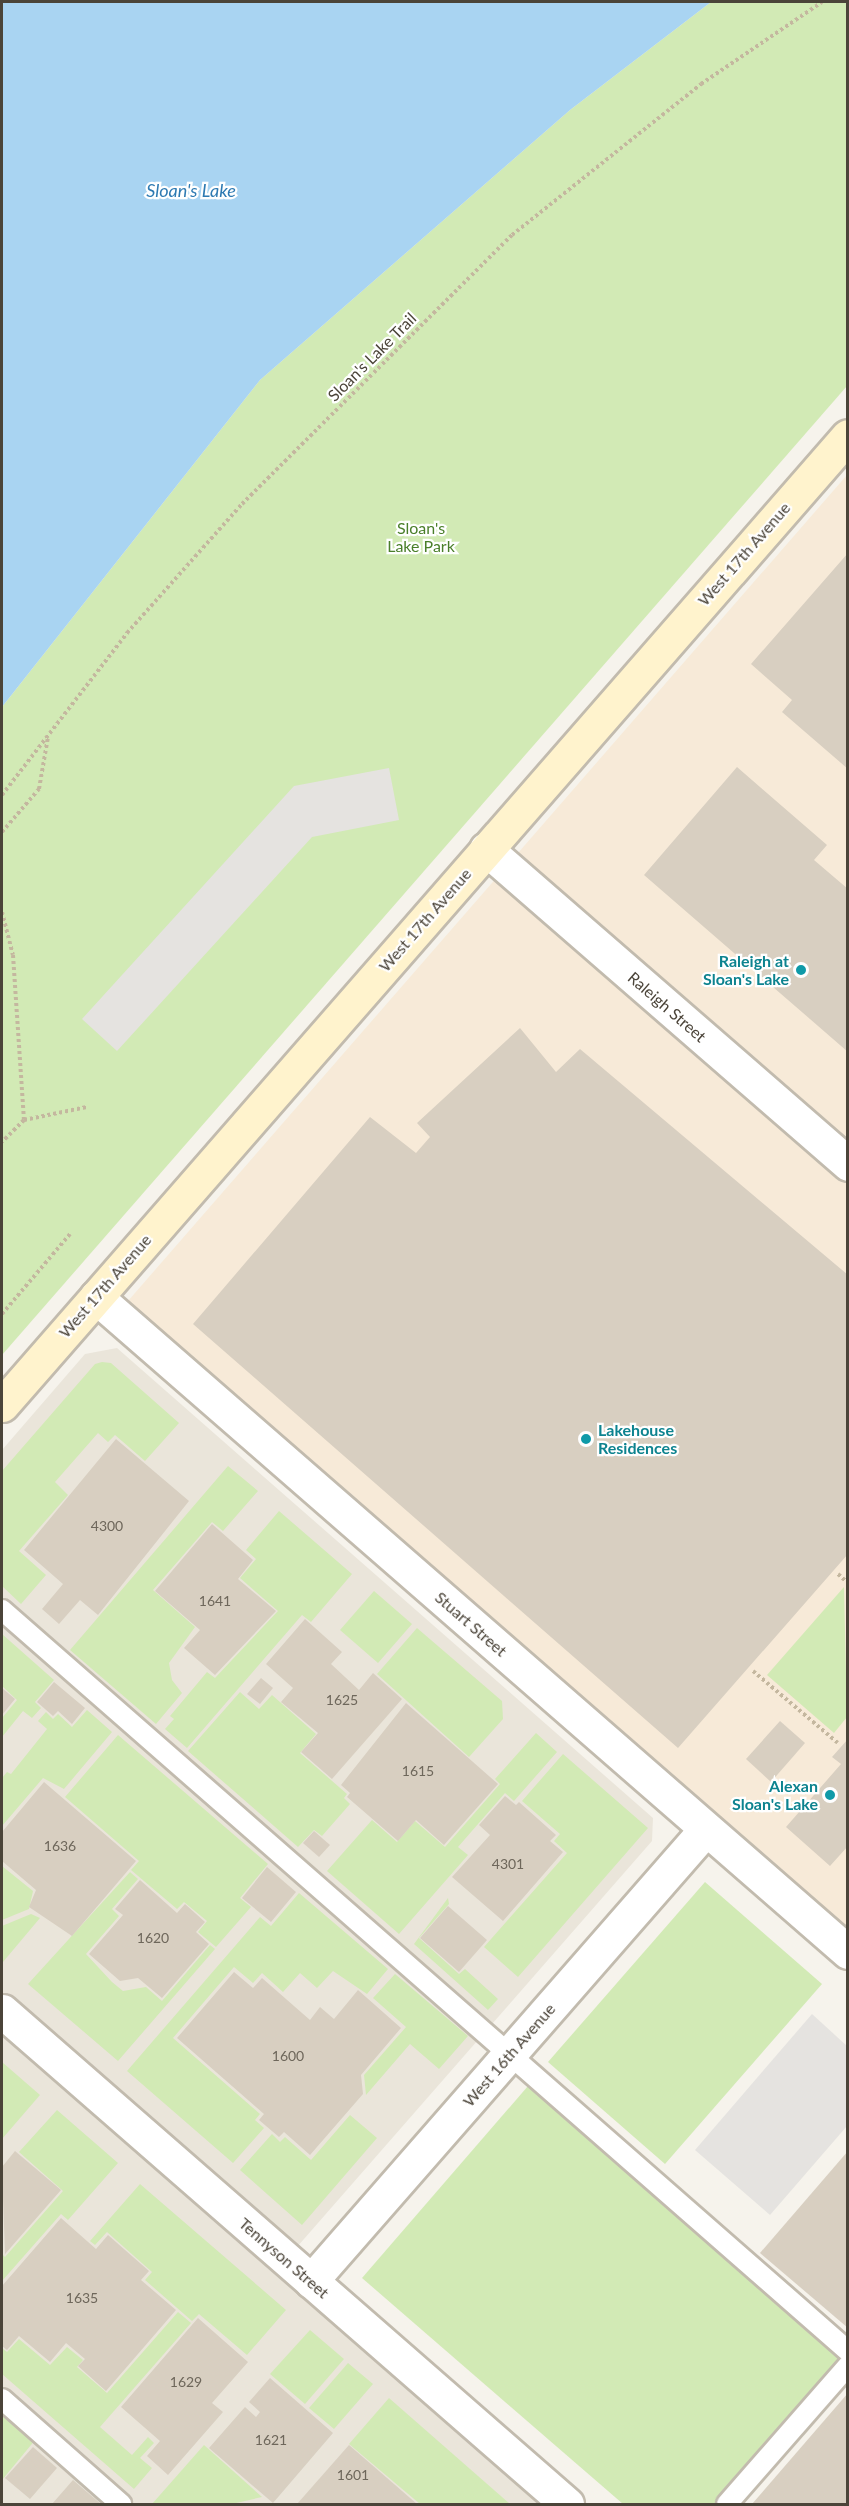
<!DOCTYPE html>
<style>
body{margin:0}
#map{position:relative;width:849px;height:2506px;overflow:hidden;background:#f6f3ec;font-family:Lato,sans-serif}
div>[style]{position:absolute}
.residential>*{inset:0;background:#eae5da}
.commercial>*{inset:0;background:#f7ead8}
.green>*{inset:0;background:#d2eab5}
.parking>*{inset:0;background:#e5e3e0}
.water>*{inset:0;background:#a9d4f2}
.building>*{inset:0;background:#d8cfc1}
.path>*{height:4px;margin-top:-2px;transform-origin:0;background:repeating-linear-gradient(90deg,#c4b79f 0 3px,transparent 0 6px)}
.roads{filter:drop-shadow(2px 0 #c2bbae) drop-shadow(-2px 0 #c2bbae) drop-shadow(0 2px #c2bbae) drop-shadow(0 -2px #c2bbae)}
.lane>*{height:20px;margin:-10px;padding:0 10px;transform-origin:10px;border-radius:10px;background:#fff}
.street>*{height:33px;margin:-16.5px;padding:0 16.5px;transform-origin:16.5px;border-radius:16.5px;background:#fff}
.secondary>*{height:33px;margin:-16.5px;padding:0 16.5px;transform-origin:16.5px;border-radius:16.5px;background:#fff3cd}
.dots>*{width:16px;height:16px;translate:-50% -50%;box-sizing:border-box;border:3px solid #fff;border-radius:50%}
span{translate:-50% -50%;white-space:nowrap;text-align:center;line-height:1.15;-webkit-text-stroke:4.5px #fff;paint-order:stroke}
.number-label{font-size:14px;color:#6e675b}
.number-label span{-webkit-text-stroke-width:0}
.street-label{font-size:16px;color:#4b4439}
.park-label{font-size:16px;color:#4a7f2a}
.culture-label{font-size:16px;color:#0d838f;font-weight:700}
.right{translate:-100% -50%;text-align:right}
.left{translate:0 -50%;text-align:left}
.water-label{font-size:18px;color:#2e7ab2;font-style:italic}
.frame{position:absolute;inset:0;border:3px solid #4b4439;pointer-events:none}
</style>
<div id="map">
<div class="residential">
<i style="clip-path:polygon(117px 1348px,653px 1818px,652px 1841px,276px 2271px,543px 2504px,2px 2504px,2px 1450px,85px 1354px)"></i>
</div>
<div class="commercial">
<i style="clip-path:polygon(847px 475px,847px 1928px,128px 1301px)"></i>
</div>
<div class="green">
<i style="clip-path:polygon(711px 2px,847px 2px,847px 386px,2px 1355px,2px 707px,260px 380px,570px 110px)"></i>
<i style="clip-path:polygon(102px 1362px,111px 1363px,179px 1423px,145px 1461px,115px 1435px,108px 1442px,98px 1433px,55px 1482px,68px 1495px,19px 1551px,46px 1575px,21px 1604px,2px 1586px,2px 1471px,95px 1364px)"></i>
<i style="clip-path:polygon(228px 1466px,258px 1491px,223px 1531px,212px 1522px,153px 1590px,195px 1627px,169px 1663px,172px 1680px,182px 1693px,156px 1724px,70px 1650px)"></i>
<i style="clip-path:polygon(279px 1511px,352px 1574px,311px 1622px,302px 1615px,187px 1748px,165px 1729px,174px 1719px,170px 1716px,207px 1672px,215px 1678px,278px 1611px,240px 1578px,256px 1559px,246px 1550px)"></i>
<i style="clip-path:polygon(844px 1587px,847px 1717px,834px 1733px,767px 1675px)"></i>
<i style="clip-path:polygon(374px 1591px,412px 1624px,378px 1663px,340px 1630px)"></i>
<i style="clip-path:polygon(417px 1628px,502px 1701px,503px 1719px,469px 1757px,377px 1674px)"></i>
<i style="clip-path:polygon(2px 1634px,54px 1680px,35px 1702px,41px 1708px,32px 1718px,23px 1711px,2px 1737px,2px 1718px,17px 1700px,2px 1686px)"></i>
<i style="clip-path:polygon(240px 1692px,259px 1709px,272px 1695px,316px 1734px,300px 1753px,347px 1794px,344px 1798px,350px 1804px,322px 1836px,314px 1830px,298px 1847px,188px 1751px)"></i>
<i style="clip-path:polygon(87px 1710px,112px 1732px,64px 1789px,43px 1778px,2px 1826px,2px 1778px,7px 1772px,11px 1774px,47px 1729px,38px 1721px,46px 1712px,53px 1719px,58px 1714px,72px 1727px)"></i>
<i style="clip-path:polygon(536px 1733px,557px 1752px,514px 1801px,505px 1793px,458px 1847px,468px 1855px,399px 1934px,327px 1871px,372px 1820px,397px 1842px,415px 1821px,445px 1847px,500px 1784px,495px 1779px)"></i>
<i style="clip-path:polygon(118px 1735px,268px 1864px,240px 1898px,251px 1907px,216px 1947px,198px 1932px,207px 1921px,184px 1902px,177px 1909px,131px 1870px,139px 1861px,65px 1797px)"></i>
<i style="clip-path:polygon(563px 1754px,648px 1828px,518px 1977px,484px 1947px,567px 1853px,554px 1841px,560px 1834px,522px 1801px)"></i>
<i style="clip-path:polygon(2px 1866px,33px 1891px,29px 1909px,2px 1920px)"></i>
<i style="clip-path:polygon(130px 1872px,138px 1879px,112px 1909px,119px 1916px,86px 1954px,112px 1982px,123px 1991px,146px 1987px,162px 2001px,210px 1945px,215px 1949px,118px 2061px,28px 1984px)"></i>
<i style="clip-path:polygon(705px 1882px,822px 1984px,665px 2164px,548px 2062px)"></i>
<i style="clip-path:polygon(299px 1893px,388px 1969px,367px 1994px,333px 1971px,317px 1988px,300px 1973px,283px 1992px,262px 1973px,253px 1983px,234px 1967px,173px 2038px,260px 2114px,255px 2120px,264px 2128px,233px 2163px,127px 2071px,260px 1917px,271px 1926px)"></i>
<i style="clip-path:polygon(448px 1898px,449px 1904px,419px 1938px,459px 1974px,465px 1969px,498px 1999px,488px 2010px,414px 1944px)"></i>
<i style="clip-path:polygon(31px 1914px,40px 1918px,3px 1962px,2px 1926px)"></i>
<i style="clip-path:polygon(395px 1974px,468px 2036px,439px 2069px,410px 2044px,366px 2095px,364px 2075px,406px 2027px,373px 1998px)"></i>
<i style="clip-path:polygon(2px 2062px,40px 2095px,2px 2139px)"></i>
<i style="clip-path:polygon(528px 2086px,842px 2359px,717px 2504px,623px 2504px,362px 2278px)"></i>
<i style="clip-path:polygon(57px 2110px,118px 2163px,68px 2220px,61px 2214px,2px 2281px,2px 2254px,5px 2257px,63px 2191px,19px 2152px)"></i>
<i style="clip-path:polygon(350px 2115px,377px 2138px,302px 2225px,240px 2170px,272px 2134px,280px 2142px,285px 2137px,311px 2160px)"></i>
<i style="clip-path:polygon(140px 2184px,286px 2310px,247px 2355px,199px 2314px,192px 2321px,145px 2280px,152px 2272px,107px 2232px,95px 2245px,90px 2241px)"></i>
<i style="clip-path:polygon(178px 2312px,191px 2323px,100px 2427px,132px 2455px,148px 2437px,154px 2443px,140px 2458px,152px 2468px,134px 2489px,2px 2374px,2px 2348px,7px 2352px,19px 2339px,50px 2365px,67px 2347px,83px 2360px,77px 2367px,107px 2393px)"></i>
<i style="clip-path:polygon(310px 2330px,344px 2359px,305px 2404px,270px 2374px)"></i>
<i style="clip-path:polygon(348px 2363px,373px 2384px,334px 2429px,309px 2408px)"></i>
<i style="clip-path:polygon(389px 2398px,510px 2504px,420px 2504px,349px 2444px)"></i>
<i style="clip-path:polygon(2px 2409px,36px 2439px,2px 2480px)"></i>
<i style="clip-path:polygon(204px 2445px,262px 2497px,232px 2504px,152px 2504px)"></i>
</div>
<div class="parking">
<i style="clip-path:polygon(389px 768px,399px 820px,312px 837px,117px 1051px,82px 1019px,294px 786px)"></i>
<i style="clip-path:polygon(812px 2014px,847px 2046px,847px 2126px,770px 2215px,695px 2150px)"></i>
</div>
<div class="water">
<i style="clip-path:polygon(2px 2px,711px 2px,570px 110px,260px 380px,2px 707px)"></i>
</div>
<div class="building">
<i style="clip-path:polygon(848px 553px,848px 769px,782px 712px,792px 700px,751px 664px)"></i>
<i style="clip-path:polygon(737px 767px,827px 845px,814px 860px,848px 889px,848px 1052px,644px 875px)"></i>
<i style="clip-path:polygon(520px 1028px,556px 1072px,580px 1049px,848px 1275px,848px 1554px,678px 1748px,193px 1324px,370px 1117px,416px 1153px,430px 1137px,417px 1123px)"></i>
<i style="clip-path:polygon(116px 1439px,189px 1501px,98px 1615px,80px 1600px,59px 1624px,42px 1609px,63px 1584px,24px 1550px)"></i>
<i style="clip-path:polygon(212px 1524px,253px 1560px,238px 1579px,276px 1611px,215px 1675px,184px 1648px,200px 1630px,155px 1591px)"></i>
<i style="clip-path:polygon(305px 1619px,342px 1652px,331px 1664px,359px 1690px,373px 1673px,402px 1699px,332px 1779px,301px 1752px,318px 1733px,281px 1702px,293px 1688px,266px 1664px)"></i>
<i style="clip-path:polygon(261px 1678px,273px 1688px,260px 1704px,247px 1694px)"></i>
<i style="clip-path:polygon(54px 1682px,85px 1708px,72px 1724px,58px 1711px,53px 1716px,37px 1702px)"></i>
<i style="clip-path:polygon(2px 1688px,15px 1699px,2px 1715px)"></i>
<i style="clip-path:polygon(406px 1703px,498px 1784px,444px 1845px,416px 1820px,398px 1841px,347px 1797px,350px 1793px,341px 1785px)"></i>
<i style="clip-path:polygon(780px 1721px,805px 1743px,771px 1782px,746px 1759px)"></i>
<i style="clip-path:polygon(848px 1739px,848px 1846px,830px 1866px,786px 1827px,841px 1764px,832px 1757px)"></i>
<i style="clip-path:polygon(44px 1782px,136px 1861px,72px 1936px,29px 1907px,36px 1890px,2px 1861px,2px 1832px)"></i>
<i style="clip-path:polygon(505px 1796px,516px 1805px,519px 1802px,556px 1835px,550px 1841px,563px 1852px,503px 1921px,452px 1877px,490px 1835px,479px 1825px)"></i>
<i style="clip-path:polygon(314px 1831px,330px 1845px,319px 1857px,303px 1843px)"></i>
<i style="clip-path:polygon(267px 1867px,296px 1892px,271px 1922px,242px 1898px)"></i>
<i style="clip-path:polygon(140px 1880px,177px 1913px,185px 1904px,205px 1922px,196px 1932px,209px 1944px,162px 1998px,138px 1978px,120px 1981px,89px 1954px,123px 1915px,115px 1909px)"></i>
<i style="clip-path:polygon(448px 1906px,487px 1940px,459px 1972px,420px 1938px)"></i>
<i style="clip-path:polygon(234px 1972px,253px 1988px,262px 1978px,310px 2020px,320px 2007px,334px 2019px,358px 1990px,401px 2028px,361px 2075px,363px 2094px,310px 2155px,284px 2132px,279px 2137px,259px 2120px,264px 2114px,177px 2038px)"></i>
<i style="clip-path:polygon(15px 2151px,61px 2190px,5px 2254px,2px 2167px)"></i>
<i style="clip-path:polygon(848px 2151px,848px 2328px,760px 2253px)"></i>
<i style="clip-path:polygon(61px 2218px,96px 2249px,108px 2235px,149px 2271px,141px 2280px,176px 2310px,106px 2391px,78px 2366px,85px 2359px,66px 2343px,50px 2362px,19px 2336px,7px 2350px,2px 2346px,2px 2286px)"></i>
<i style="clip-path:polygon(198px 2318px,248px 2362px,212px 2403px,223px 2412px,168px 2475px,147px 2456px,160px 2441px,121px 2407px)"></i>
<i style="clip-path:polygon(270px 2378px,333px 2433px,273px 2503px,209px 2448px,245px 2407px,256px 2417px,260px 2412px,249px 2402px)"></i>
<i style="clip-path:polygon(848px 2393px,848px 2504px,752px 2504px)"></i>
<i style="clip-path:polygon(349px 2445px,417px 2504px,297px 2504px)"></i>
<i style="clip-path:polygon(33px 2447px,57px 2468px,30px 2499px,5px 2478px)"></i>
<i style="clip-path:polygon(73px 2480px,101px 2504px,52px 2504px)"></i>
</div>
<div class="path">
<i style="left:2px;top:795px;width:205px;rotate:-52.3deg"></i>
<i style="left:127px;top:633px;width:173px;rotate:-48.3deg"></i>
<i style="left:242px;top:504px;width:381px;rotate:-44.9deg"></i>
<i style="left:512px;top:235px;width:242px;rotate:-38.6deg"></i>
<i style="left:701px;top:84px;width:146px;rotate:-34.1deg"></i>
<i style="left:2px;top:832px;width:57px;rotate:-49.3deg"></i>
<i style="left:39px;top:789px;width:53px;rotate:-80.2deg"></i>
<i style="left:2px;top:912px;width:44px;rotate:75.7deg"></i>
<i style="left:13px;top:955px;width:165px;rotate:86.2deg"></i>
<i style="left:24px;top:1120px;width:31px;rotate:135deg"></i>
<i style="left:24px;top:1120px;width:64px;rotate:-11.7deg"></i>
<i style="left:2px;top:1314px;width:105px;rotate:-49.6deg"></i>
<i style="left:838px;top:1574px;width:13px;rotate:42deg"></i>
<i style="left:753px;top:1671px;width:111px;rotate:40.3deg"></i>
</div>
<div class="roads">
<div class="lane">
<i style="left:2px;top:1610px;width:1125px;rotate:41.21deg"></i>
<i style="left:2px;top:2399px;width:159px;rotate:41.4deg"></i>
<i style="left:727px;top:2504px;width:184px;rotate:-48.8deg"></i>
</div>
<div class="street">
<i style="left:486px;top:849px;width:480px;rotate:41deg"></i>
<i style="left:96px;top:1297px;width:997px;rotate:41.06deg"></i>
<i style="left:2px;top:2011px;width:750px;rotate:41.11deg"></i>
<i style="left:311px;top:2281px;width:600px;rotate:-48.85deg"></i>
</div>
<div class="secondary">
<i style="left:2px;top:1405px;width:1286px;rotate:-48.88deg"></i>
</div>
</div>
<div class="dots">
<i style="left:801px;top:970px;background:#0f9aa8"></i>
<i style="left:586px;top:1439px;background:#0f9aa8"></i>
<i style="left:830px;top:1795px;background:#0f9aa8"></i>
</div>
<div class="number-label">
<span style="left:107px;top:1526px">4300</span>
<span style="left:215px;top:1601px">1641</span>
<span style="left:342px;top:1700px">1625</span>
<span style="left:418px;top:1771px">1615</span>
<span style="left:60px;top:1846px">1636</span>
<span style="left:508px;top:1864px">4301</span>
<span style="left:153px;top:1938px">1620</span>
<span style="left:288px;top:2056px">1600</span>
<span style="left:82px;top:2298px">1635</span>
<span style="left:186px;top:2382px">1629</span>
<span style="left:271px;top:2440px">1621</span>
<span style="left:353px;top:2475px">1601</span>
</div>
<div class="street-label">
<span style="left:372px;top:357px;rotate:-45deg">Sloan's Lake Trail</span>
<span style="left:744px;top:554px;rotate:-49deg">West 17th Avenue</span>
<span style="left:425px;top:920px;rotate:-49deg">West 17th Avenue</span>
<span style="left:667px;top:1007px;rotate:41deg">Raleigh Street</span>
<span style="left:105px;top:1286px;rotate:-49deg">West 17th Avenue</span>
<span style="left:471px;top:1624px;rotate:41deg">Stuart Street</span>
<span style="left:509px;top:2055px;rotate:-49deg">West 16th Avenue</span>
<span style="left:284px;top:2258px;rotate:41deg">Tennyson Street</span>
</div>
<div class="park-label">
<span style="left:421px;top:537px">Sloan's<br>Lake Park</span>
</div>
<div class="culture-label">
<span class="right" style="left:789px;top:970px">Raleigh at<br>Sloan's Lake</span>
<span class="left" style="left:598px;top:1439px">Lakehouse<br>Residences</span>
<span class="right" style="left:818px;top:1795px">Alexan<br>Sloan's Lake</span>
</div>
<div class="water-label">
<span style="left:191px;top:190px">Sloan's Lake</span>
</div>
<div class="frame"></div>
</div>
